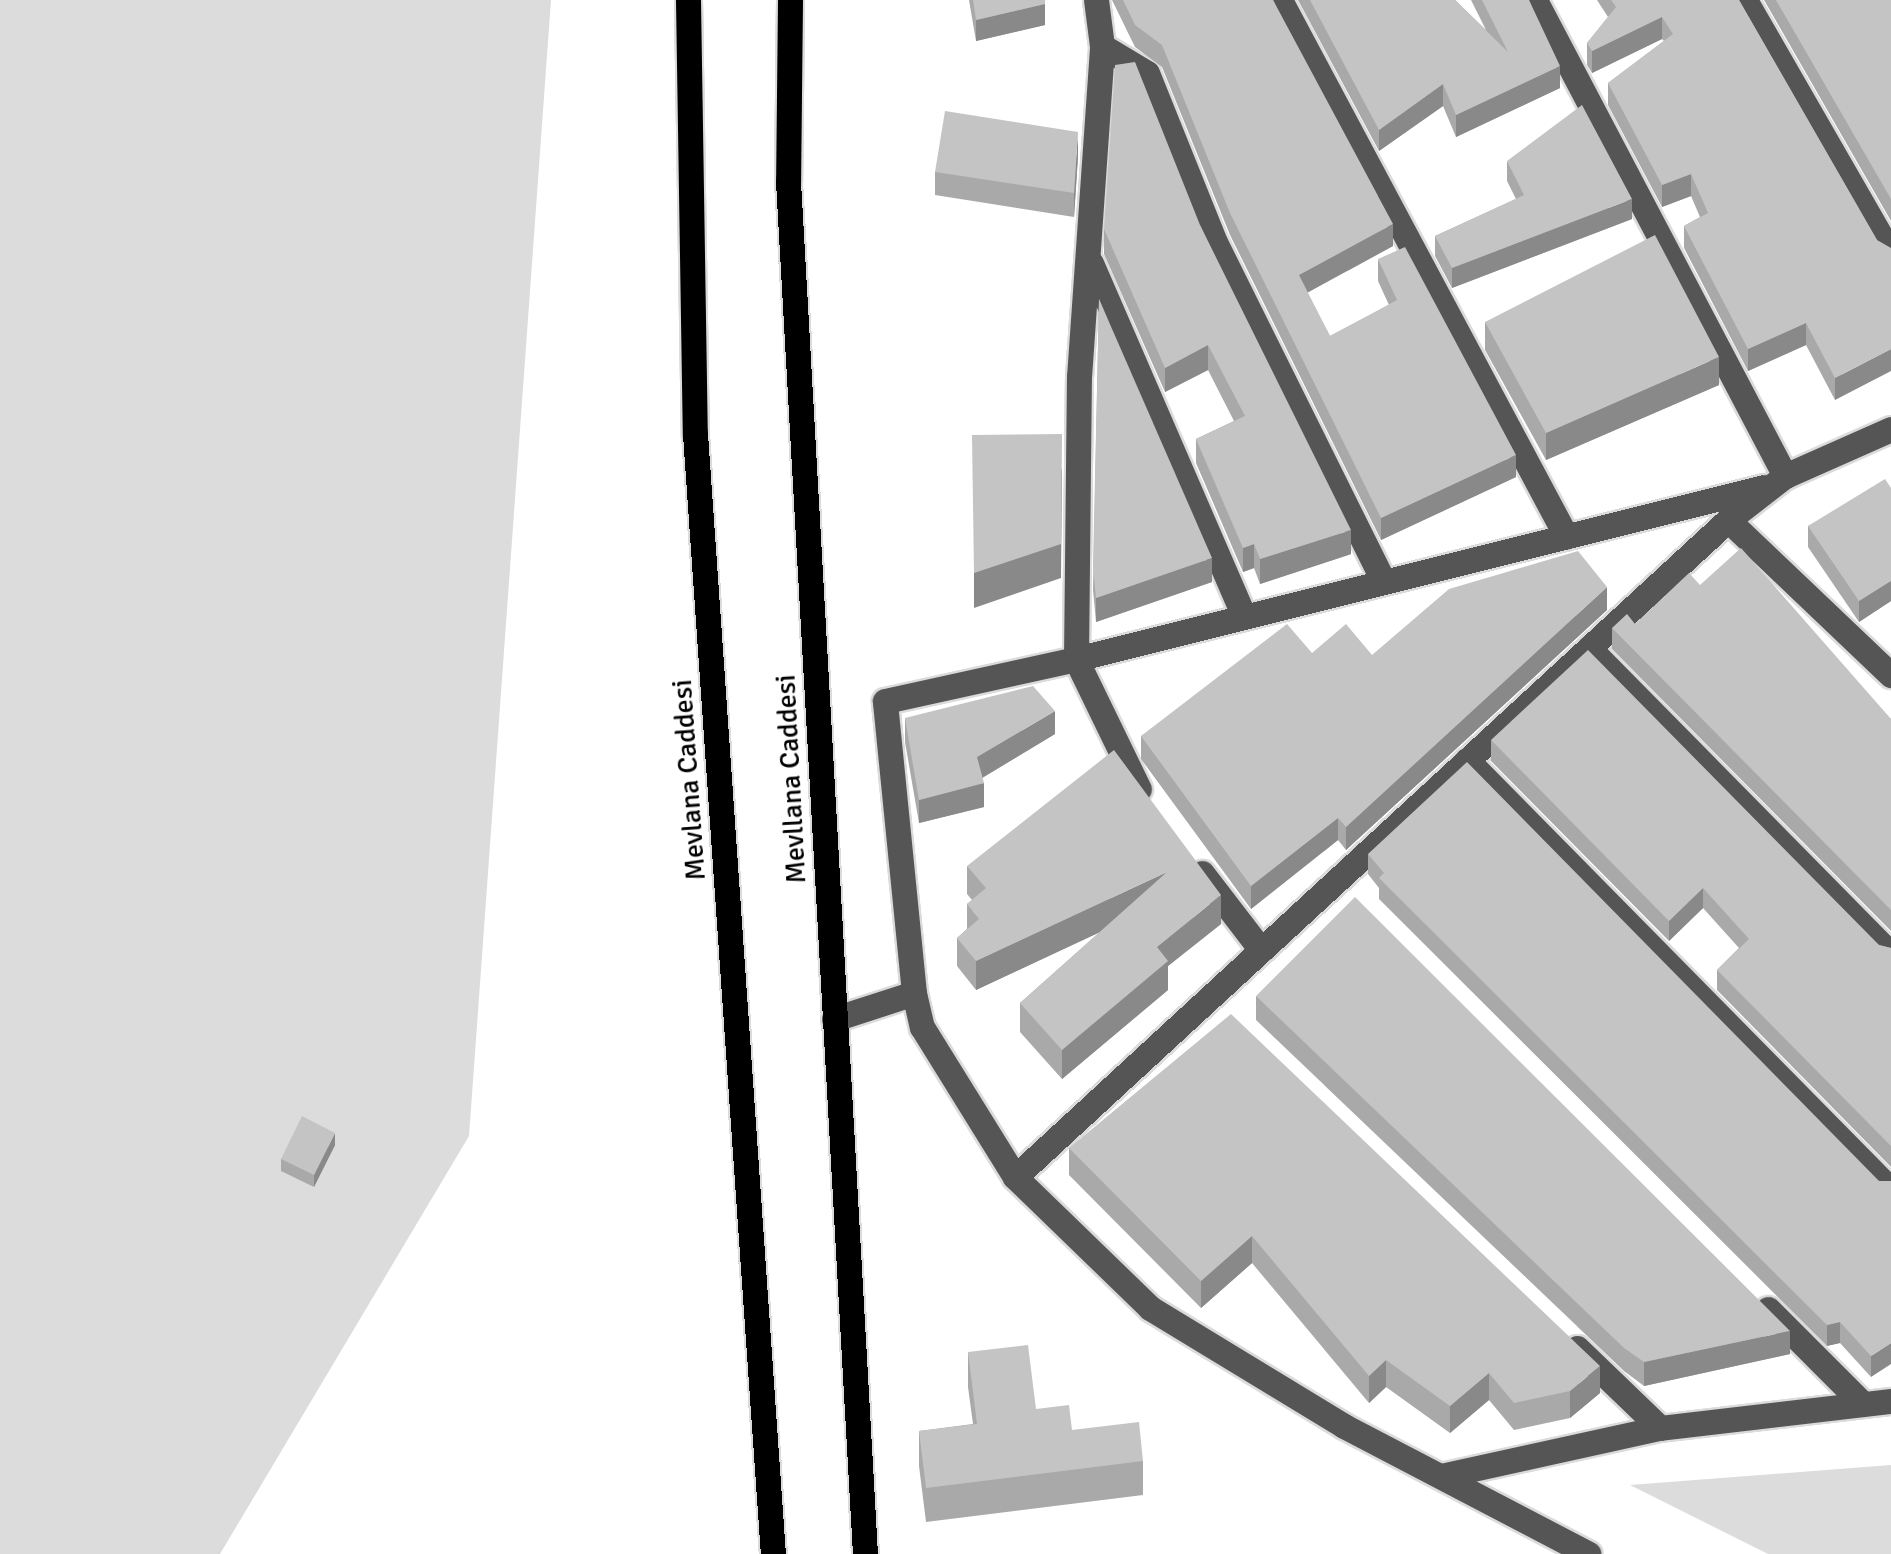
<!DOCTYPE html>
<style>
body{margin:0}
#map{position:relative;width:1891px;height:1554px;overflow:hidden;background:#fff;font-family:Signika,sans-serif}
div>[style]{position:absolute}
.green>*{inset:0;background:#dcdcdc}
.roads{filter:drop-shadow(2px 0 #dbdbdb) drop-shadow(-2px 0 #dbdbdb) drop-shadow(0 2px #dbdbdb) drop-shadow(0 -2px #dbdbdb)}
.minor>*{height:25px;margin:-12.5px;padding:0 12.5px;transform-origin:12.5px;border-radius:12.5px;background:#555}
.major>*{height:25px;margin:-12.5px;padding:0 12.5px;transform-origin:12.5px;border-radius:12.5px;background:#000}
.wall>*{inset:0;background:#a9a9a9}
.shaded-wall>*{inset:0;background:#898989}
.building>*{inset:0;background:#c4c4c4}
span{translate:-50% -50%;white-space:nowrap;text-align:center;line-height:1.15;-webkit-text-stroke:9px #fff;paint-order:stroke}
.street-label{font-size:28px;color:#000}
</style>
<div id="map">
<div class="green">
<i style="clip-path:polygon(0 0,551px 0,469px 1136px,220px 1554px,0 1554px)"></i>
<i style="clip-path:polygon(1891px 1465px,1891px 1554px,1768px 1554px,1630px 1485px)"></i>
</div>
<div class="roads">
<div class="minor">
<i style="left:1280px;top:0;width:608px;rotate:61.92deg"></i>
<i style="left:1535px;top:0;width:538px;rotate:62.29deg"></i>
<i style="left:1745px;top:0;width:293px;rotate:60.1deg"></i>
<i style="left:1102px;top:46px;width:52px;rotate:31deg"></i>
<i style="left:1147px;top:73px;width:182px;rotate:68.1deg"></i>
<i style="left:1215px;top:242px;width:378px;rotate:63.6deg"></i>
<i style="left:1091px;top:263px;width:385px;rotate:66.6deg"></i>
<i style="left:1728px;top:520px;width:225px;rotate:43.6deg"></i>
<i style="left:1589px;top:648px;width:430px;rotate:45.4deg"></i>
<i style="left:1467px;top:760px;width:604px;rotate:45.4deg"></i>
<i style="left:1139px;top:789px;width:144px;rotate:-115.9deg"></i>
<i style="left:1076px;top:659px;width:709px;rotate:-14.04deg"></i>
<i style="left:1202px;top:873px;width:97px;rotate:52.5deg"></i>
<i style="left:914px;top:993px;width:293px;rotate:-95.7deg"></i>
<i style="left:885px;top:701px;width:196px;rotate:-12.4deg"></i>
<i style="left:1076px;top:659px;width:282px;rotate:-89.4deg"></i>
<i style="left:1079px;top:377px;width:332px;rotate:-86deg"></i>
<i style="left:1102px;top:46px;width:46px;rotate:-97.4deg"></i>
<i style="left:834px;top:1019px;width:84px;rotate:-18deg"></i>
<i style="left:914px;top:993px;width:35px;rotate:77deg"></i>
<i style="left:922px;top:1027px;width:176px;rotate:58.2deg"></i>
<i style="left:1015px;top:1177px;width:188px;rotate:44.1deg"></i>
<i style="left:1150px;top:1308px;width:227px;rotate:31.3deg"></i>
<i style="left:1344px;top:1426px;width:276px;rotate:27.6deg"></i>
<i style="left:1015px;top:1177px;width:970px;rotate:-42.66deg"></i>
<i style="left:1728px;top:520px;width:72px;rotate:-37.7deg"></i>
<i style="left:1785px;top:476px;width:116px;rotate:-23.9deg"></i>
<i style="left:1768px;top:1309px;width:134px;rotate:45deg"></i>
<i style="left:1577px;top:1348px;width:115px;rotate:43.9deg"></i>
<i style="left:1441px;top:1476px;width:224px;rotate:-12.4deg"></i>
<i style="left:1660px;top:1428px;width:233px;rotate:-6.7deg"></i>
</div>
<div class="major">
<i style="left:688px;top:0;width:434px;rotate:89.1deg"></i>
<i style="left:695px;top:434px;width:1123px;rotate:86.02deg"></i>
<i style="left:790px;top:0;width:181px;rotate:90.6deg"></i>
<i style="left:788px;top:181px;width:1375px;rotate:86.79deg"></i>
</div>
</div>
<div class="wall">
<i style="clip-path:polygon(969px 0,1045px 0,1045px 25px,976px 41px)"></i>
<i style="clip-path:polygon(1112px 0,1273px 0,1393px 246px,1307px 293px,1330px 336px,1389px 305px,1378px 281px,1378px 259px,1516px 477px,1381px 540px,1230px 235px,1162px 67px,1135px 47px)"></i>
<i style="clip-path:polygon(1298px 0,1455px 0,1486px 30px,1471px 0,1529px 0,1560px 88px,1456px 137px,1443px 106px,1379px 151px)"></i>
<i style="clip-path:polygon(1597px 0,1739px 0,1877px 240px,1835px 400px,1806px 345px,1748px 371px,1684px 248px,1684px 226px,1700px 217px,1691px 196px,1662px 207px,1608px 105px,1608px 83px,1664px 41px,1662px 39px,1592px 73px,1587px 65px,1587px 43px,1608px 17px)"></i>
<i style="clip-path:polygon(1764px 0,1891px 0,1891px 221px)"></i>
<i style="clip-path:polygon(1078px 156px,1074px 217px,935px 195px,935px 172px)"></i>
<i style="clip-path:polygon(1507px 161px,1632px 219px,1452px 288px,1435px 256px,1435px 236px,1516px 199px,1507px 181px)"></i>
<i style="clip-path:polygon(1200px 225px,1351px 554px,1260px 584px,1254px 568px,1243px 572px,1196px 463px,1196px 439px,1234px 421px,1208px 370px,1165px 392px,1104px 254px,1104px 229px)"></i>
<i style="clip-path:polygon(1099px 299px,1212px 582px,1096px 622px,1093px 590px)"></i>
<i style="clip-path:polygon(1485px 322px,1719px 385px,1546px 460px,1485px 350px)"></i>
<i style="clip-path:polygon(1891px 488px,1891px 601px,1859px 622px,1808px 547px,1808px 526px)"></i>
<i style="clip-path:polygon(1700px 585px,1891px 719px,1891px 931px,1612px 649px,1612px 628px,1635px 624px)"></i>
<i style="clip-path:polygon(1607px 610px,1346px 850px,1338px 840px,1251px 909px,1141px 759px,1141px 736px,1372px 655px)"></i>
<i style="clip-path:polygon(905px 718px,1055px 734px,982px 778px,984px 807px,919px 823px,905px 742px)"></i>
<i style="clip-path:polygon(1491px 740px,1879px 945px,1891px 948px,1891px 1167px,1717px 990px,1717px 970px,1739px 948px,1703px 908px,1669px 941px,1491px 761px)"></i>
<i style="clip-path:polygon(1368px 854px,1879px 1181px,1871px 1377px,1840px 1343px,1827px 1346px,1379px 899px,1379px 888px,1368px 874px)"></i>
<i style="clip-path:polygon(967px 866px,1221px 924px,1168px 966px,1168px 990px,1062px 1079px,1020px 1032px,1020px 1003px,1101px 931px,976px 990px,957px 966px,957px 938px,967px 929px,967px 904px,972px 900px,967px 894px)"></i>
<i style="clip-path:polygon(1256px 996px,1790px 1354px,1644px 1386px,1624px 1371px,1256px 1020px)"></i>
<i style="clip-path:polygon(335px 1145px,314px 1187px,281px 1171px,281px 1159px)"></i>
<i style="clip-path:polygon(1069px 1148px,1600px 1393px,1570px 1418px,1514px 1430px,1489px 1400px,1450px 1433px,1386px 1387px,1369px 1403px,1252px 1263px,1201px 1308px,1069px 1175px)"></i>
<i style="clip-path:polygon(968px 1352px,1036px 1409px,1072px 1430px,1143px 1461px,1143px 1495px,926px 1522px,919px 1466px,919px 1431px,973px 1424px,968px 1387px)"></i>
</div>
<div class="shaded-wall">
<i style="clip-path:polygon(1045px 4px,1045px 25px,976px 41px,976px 20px)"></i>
<i style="clip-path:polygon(1662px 17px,1662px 39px,1592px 73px,1592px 51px)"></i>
<i style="clip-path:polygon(1560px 66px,1560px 88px,1456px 137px,1456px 115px)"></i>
<i style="clip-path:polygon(1443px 84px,1443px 106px,1379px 151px,1379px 130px)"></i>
<i style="clip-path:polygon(1078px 132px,1078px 156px,1074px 217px,1074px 193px)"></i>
<i style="clip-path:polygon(1691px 174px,1691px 196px,1662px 207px,1662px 185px)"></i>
<i style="clip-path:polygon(1632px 199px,1632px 219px,1452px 288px,1452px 268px)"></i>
<i style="clip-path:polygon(1393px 224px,1393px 246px,1299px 297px,1299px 275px)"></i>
<i style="clip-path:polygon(1806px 323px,1806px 345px,1748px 371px,1748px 349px)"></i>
<i style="clip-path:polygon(1208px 345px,1208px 370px,1165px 392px,1165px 368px)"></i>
<i style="clip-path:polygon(1891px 349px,1891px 371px,1835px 400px,1835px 378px)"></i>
<i style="clip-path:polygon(1719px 357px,1719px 385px,1546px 460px,1546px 433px)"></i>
<i style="clip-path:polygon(1516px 455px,1516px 477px,1381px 540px,1381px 518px)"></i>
<i style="clip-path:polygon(1062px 469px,1061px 578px,974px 608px,974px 573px)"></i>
<i style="clip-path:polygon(1351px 530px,1351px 554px,1260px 584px,1260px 559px)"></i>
<i style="clip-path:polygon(1254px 544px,1254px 568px,1243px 572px,1243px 548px)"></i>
<i style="clip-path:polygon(1212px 558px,1212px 582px,1096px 622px,1096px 598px)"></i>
<i style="clip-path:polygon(1891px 580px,1891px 601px,1859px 622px,1859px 601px)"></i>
<i style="clip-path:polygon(1607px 587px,1607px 610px,1346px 850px,1346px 827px)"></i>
<i style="clip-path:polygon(1055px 711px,1055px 734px,977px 781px,977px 757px)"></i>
<i style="clip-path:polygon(984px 783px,984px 807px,919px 823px,919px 800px)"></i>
<i style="clip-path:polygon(1338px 818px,1338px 840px,1251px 909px,1251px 886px)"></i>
<i style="clip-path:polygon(1167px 872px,1167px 901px,976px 990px,976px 961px)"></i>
<i style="clip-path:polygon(1703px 888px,1703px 908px,1669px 941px,1669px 921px)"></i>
<i style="clip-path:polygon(1221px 895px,1221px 924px,1168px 966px,1168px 990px,1062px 1079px,1062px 1050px,1157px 947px)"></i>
<i style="clip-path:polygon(335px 1133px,335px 1145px,314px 1187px,314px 1175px)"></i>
<i style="clip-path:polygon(1252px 1236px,1252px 1263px,1201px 1308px,1201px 1281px)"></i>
<i style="clip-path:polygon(1840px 1322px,1840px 1343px,1827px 1346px,1827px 1325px)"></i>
<i style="clip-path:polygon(1790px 1331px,1790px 1354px,1644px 1386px,1644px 1362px)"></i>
<i style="clip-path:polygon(1891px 1343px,1891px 1364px,1871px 1377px,1871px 1356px)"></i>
<i style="clip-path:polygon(1386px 1360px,1386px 1387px,1369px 1403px,1369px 1376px)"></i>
<i style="clip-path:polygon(1600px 1366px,1600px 1393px,1570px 1418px,1570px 1391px)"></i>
<i style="clip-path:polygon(1489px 1373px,1489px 1400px,1450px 1433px,1450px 1406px)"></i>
</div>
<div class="building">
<i style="clip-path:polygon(973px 0,1045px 0,1045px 4px,976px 20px)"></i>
<i style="clip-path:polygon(1123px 0,1273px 0,1393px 224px,1299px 275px,1330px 336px,1397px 300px,1378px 259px,1405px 247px,1516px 455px,1381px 518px,1230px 213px,1162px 45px,1135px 25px)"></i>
<i style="clip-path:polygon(1310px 0,1455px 0,1508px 52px,1482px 0,1529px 0,1560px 66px,1456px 115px,1443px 84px,1379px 130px)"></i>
<i style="clip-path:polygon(1611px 0,1739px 0,1877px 240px,1891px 248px,1891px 349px,1835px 378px,1806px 323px,1748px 349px,1684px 226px,1708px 213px,1691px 174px,1662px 185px,1608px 83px,1673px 34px,1662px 17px,1592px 51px,1587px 43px,1616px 7px)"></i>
<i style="clip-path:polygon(1776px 0,1891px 0,1891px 199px)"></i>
<i style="clip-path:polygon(1135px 62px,1200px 225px,1351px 530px,1260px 559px,1254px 544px,1243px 548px,1196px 439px,1245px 416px,1208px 345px,1165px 368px,1104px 229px,1115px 65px)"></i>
<i style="clip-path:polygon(1582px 105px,1632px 199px,1452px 268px,1435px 236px,1524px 195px,1507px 161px)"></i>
<i style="clip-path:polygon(945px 111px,1078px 132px,1074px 193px,935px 172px)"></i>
<i style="clip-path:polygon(1655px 235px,1719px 357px,1546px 433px,1485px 322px)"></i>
<i style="clip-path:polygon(1099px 299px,1212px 558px,1096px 598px,1093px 566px)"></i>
<i style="clip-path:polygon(1062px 434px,1061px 544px,974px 573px,972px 435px)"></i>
<i style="clip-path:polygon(1885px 479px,1891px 488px,1891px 581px,1859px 601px,1808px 526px)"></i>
<i style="clip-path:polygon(1741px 548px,1891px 719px,1891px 910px,1612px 628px,1627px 614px,1635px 624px,1689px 573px,1700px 585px)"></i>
<i style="clip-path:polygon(1578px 551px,1607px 587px,1346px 827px,1338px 818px,1251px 886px,1141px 736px,1287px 624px,1312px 653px,1346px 624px,1372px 655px,1449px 589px)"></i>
<i style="clip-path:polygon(1588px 650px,1879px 945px,1891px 948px,1891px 1146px,1717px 970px,1749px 939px,1703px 888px,1669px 921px,1491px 740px)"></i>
<i style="clip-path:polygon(1033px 686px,1055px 711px,977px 757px,984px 783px,919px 800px,905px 718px)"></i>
<i style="clip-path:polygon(1114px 750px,1221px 895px,1157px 947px,1168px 961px,1062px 1050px,1020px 1003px,1167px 872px,976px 961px,957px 938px,979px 919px,967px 904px,986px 888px,967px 866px)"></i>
<i style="clip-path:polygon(1467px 762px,1879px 1181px,1891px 1181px,1891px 1343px,1871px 1356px,1840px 1322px,1827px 1325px,1379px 878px,1384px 873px,1368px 854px)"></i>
<i style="clip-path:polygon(1355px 897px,1790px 1331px,1644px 1362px,1624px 1348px,1256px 996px)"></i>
<i style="clip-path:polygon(1231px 1014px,1600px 1366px,1570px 1391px,1514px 1403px,1489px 1373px,1450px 1406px,1386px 1360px,1369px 1376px,1252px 1236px,1201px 1281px,1069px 1148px)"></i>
<i style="clip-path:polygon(302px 1116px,335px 1133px,314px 1175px,281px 1159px)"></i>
<i style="clip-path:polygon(1028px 1345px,1036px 1409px,1069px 1405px,1072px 1430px,1139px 1422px,1143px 1461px,926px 1488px,919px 1431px,977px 1424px,968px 1352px)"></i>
</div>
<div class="street-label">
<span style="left:791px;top:779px;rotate:-93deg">Mevllana Caddesi</span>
<span style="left:689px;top:780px;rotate:-94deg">Mevlana Caddesi</span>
</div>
</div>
